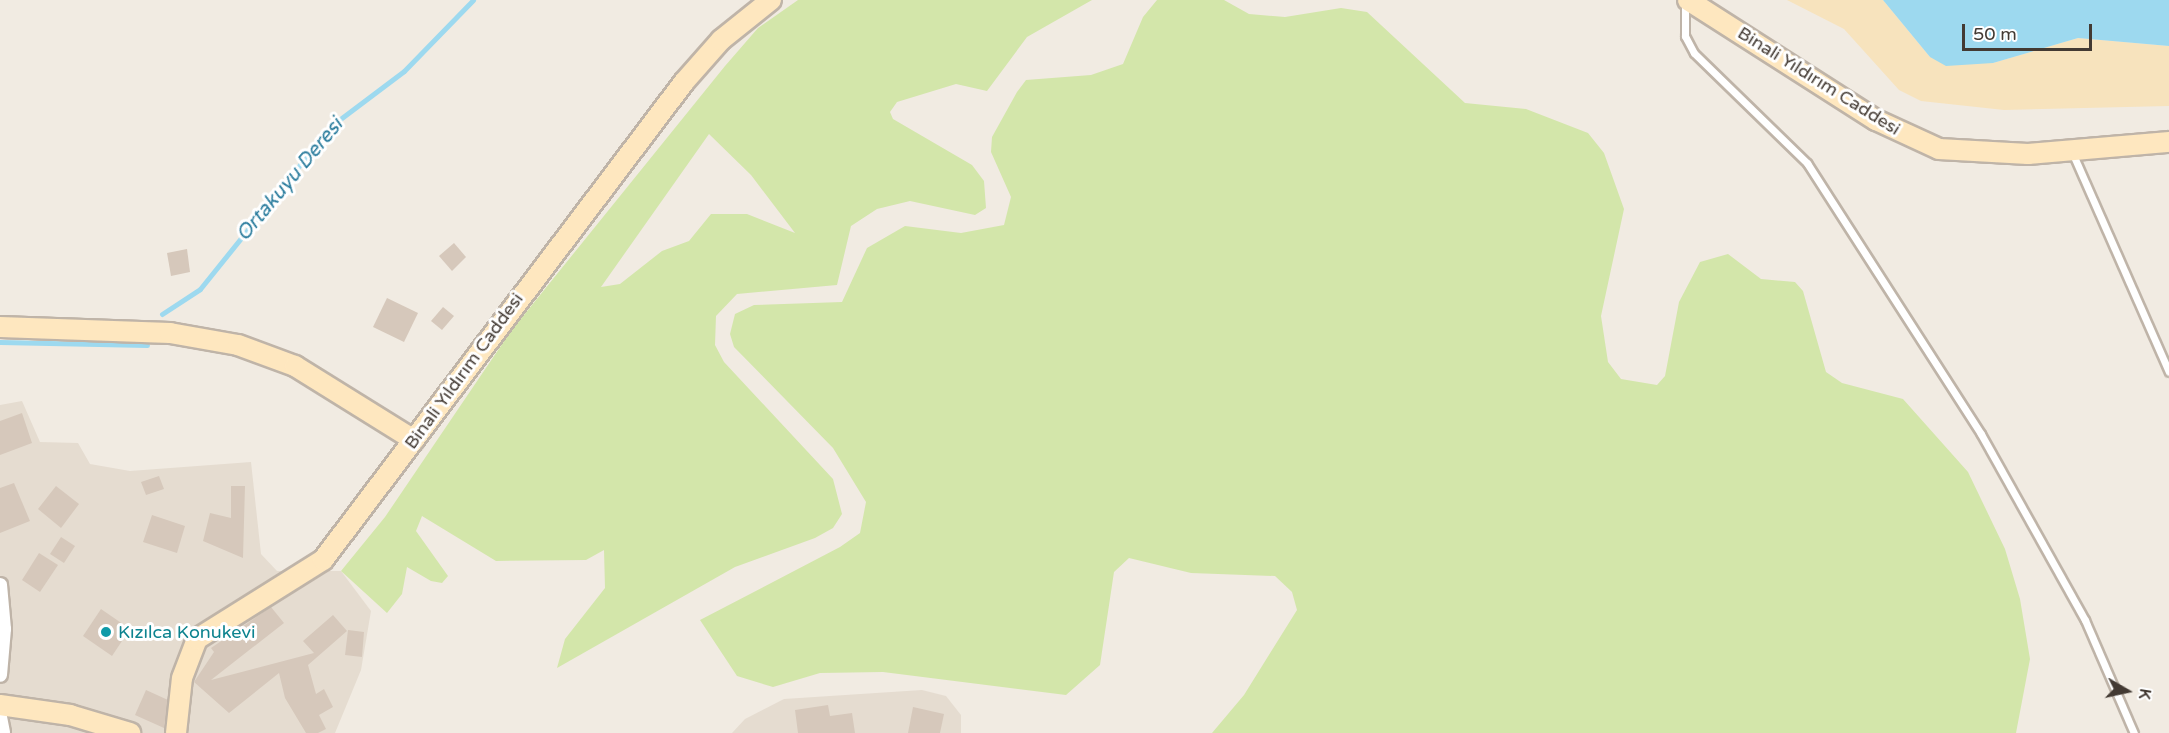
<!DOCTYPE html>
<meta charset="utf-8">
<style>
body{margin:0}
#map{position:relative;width:2169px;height:733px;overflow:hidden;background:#f1ebe2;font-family:"Varela Round",sans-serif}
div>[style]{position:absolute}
.residential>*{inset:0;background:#e5dcd0}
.green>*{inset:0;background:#d3e6aa}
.sand>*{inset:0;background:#f7e3bd}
.water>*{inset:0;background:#9dd9ef}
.stream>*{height:5px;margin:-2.5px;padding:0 2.5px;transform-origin:2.5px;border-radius:2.5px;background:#9dd9ef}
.building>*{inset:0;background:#d6c8bb}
.roads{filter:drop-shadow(2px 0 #bfb4a8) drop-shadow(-2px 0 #bfb4a8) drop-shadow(0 2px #bfb4a8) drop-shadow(0 -2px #bfb4a8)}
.lane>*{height:7px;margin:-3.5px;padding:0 3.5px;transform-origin:3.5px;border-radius:3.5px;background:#fff}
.street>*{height:14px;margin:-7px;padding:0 7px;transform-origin:7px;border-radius:7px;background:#fff}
.secondary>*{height:20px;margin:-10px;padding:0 10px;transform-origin:10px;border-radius:10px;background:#fee7bf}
.dots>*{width:16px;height:16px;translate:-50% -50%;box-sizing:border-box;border:3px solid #fff;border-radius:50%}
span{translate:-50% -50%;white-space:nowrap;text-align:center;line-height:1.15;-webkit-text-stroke:6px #fff;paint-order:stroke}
.street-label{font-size:18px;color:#433a33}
.culture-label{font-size:18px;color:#0d838f}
.left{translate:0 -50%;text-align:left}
.water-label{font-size:20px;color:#2a7c9d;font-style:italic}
.north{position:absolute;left:2097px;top:661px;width:60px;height:60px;-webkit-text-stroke:4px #fff;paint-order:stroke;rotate:99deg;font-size:16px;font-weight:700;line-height:24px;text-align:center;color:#433a33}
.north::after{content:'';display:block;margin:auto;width:21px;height:27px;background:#433a33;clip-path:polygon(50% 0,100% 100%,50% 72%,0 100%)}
.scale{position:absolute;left:1962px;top:24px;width:130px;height:27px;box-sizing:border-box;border:3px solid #433a33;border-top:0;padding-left:8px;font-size:18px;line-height:21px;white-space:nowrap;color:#433a33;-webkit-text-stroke:4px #fff;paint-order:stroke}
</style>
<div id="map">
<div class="residential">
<i style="clip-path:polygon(22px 401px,40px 442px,78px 443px,90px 464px,130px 471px,251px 462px,261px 554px,277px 571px,341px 571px,371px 611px,361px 670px,335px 733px,0 733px,0 405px)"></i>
<i style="clip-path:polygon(922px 690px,946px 696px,961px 715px,961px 733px,732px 733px,745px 719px,784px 699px)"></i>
</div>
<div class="green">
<i style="clip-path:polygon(evenodd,798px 0,1092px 0,1027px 37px,987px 91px,956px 84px,897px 102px,890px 112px,893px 119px,972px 165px,984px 181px,986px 208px,975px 215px,910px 201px,877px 209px,851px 226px,837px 285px,737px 294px,716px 316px,715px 345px,724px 362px,833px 479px,842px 514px,833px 528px,815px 538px,735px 567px,557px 668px,565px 639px,605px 588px,604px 550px,586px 560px,496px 561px,422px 516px,416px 531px,448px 576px,442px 583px,431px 581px,407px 567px,402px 594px,387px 613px,341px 571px,385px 517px,511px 331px,725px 66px,758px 28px,798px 0,709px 134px,751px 175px,795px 233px,747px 214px,711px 214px,689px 241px,662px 251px,620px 284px,601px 287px,709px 134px)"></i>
<i style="clip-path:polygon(1157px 0,1224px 0,1249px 14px,1285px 17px,1341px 8px,1367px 12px,1465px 103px,1526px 109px,1588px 133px,1604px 153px,1624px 209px,1601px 316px,1608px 362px,1621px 379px,1657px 385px,1665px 376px,1679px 302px,1700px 262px,1728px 254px,1761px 279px,1795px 282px,1803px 291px,1826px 372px,1842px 383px,1903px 399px,1968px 472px,2005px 549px,2020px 599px,2030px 659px,2016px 733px,1212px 733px,1244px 695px,1297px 610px,1292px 592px,1275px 576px,1191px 573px,1129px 558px,1114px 572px,1100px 665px,1066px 695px,883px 672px,820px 673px,773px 687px,737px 676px,700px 620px,840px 547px,860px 533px,866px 502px,833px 448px,734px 347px,730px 334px,735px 314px,754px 305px,842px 302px,867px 248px,905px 226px,961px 233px,1004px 225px,1011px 197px,991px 152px,992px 137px,1017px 92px,1026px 80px,1091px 75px,1123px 64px,1143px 17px)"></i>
</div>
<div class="sand">
<i style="clip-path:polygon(1787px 0,1883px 0,1930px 57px,1993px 63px,2078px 38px,2169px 46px,2169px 106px,2004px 110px,1921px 101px,1899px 90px,1844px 29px)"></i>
</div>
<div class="water">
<i style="clip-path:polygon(1883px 0,2169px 0,2169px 46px,2078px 38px,1993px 63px,1946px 66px,1930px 57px)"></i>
</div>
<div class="stream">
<i style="left:162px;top:314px;width:45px;rotate:-33.3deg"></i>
<i style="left:200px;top:289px;width:209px;rotate:-51.2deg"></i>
<i style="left:331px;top:126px;width:91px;rotate:-37deg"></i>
<i style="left:404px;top:71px;width:99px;rotate:-45.8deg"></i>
<i style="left:0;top:342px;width:147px;rotate:1.2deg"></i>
</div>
<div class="building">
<i style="clip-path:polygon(454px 243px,466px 257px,452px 271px,439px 256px)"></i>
<i style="clip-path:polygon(187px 249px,190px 272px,171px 276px,167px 253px)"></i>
<i style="clip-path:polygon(387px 298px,418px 313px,404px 342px,373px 327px)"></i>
<i style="clip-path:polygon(443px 307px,454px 316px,442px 330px,431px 321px)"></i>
<i style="clip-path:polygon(22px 413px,32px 443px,0 455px,0 421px)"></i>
<i style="clip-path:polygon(159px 476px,164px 489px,146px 495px,141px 482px)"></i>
<i style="clip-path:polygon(14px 483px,30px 521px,0 533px,0 488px)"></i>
<i style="clip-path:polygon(56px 486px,79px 504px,61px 528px,38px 509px)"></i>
<i style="clip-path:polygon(231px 486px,245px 486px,243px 558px,203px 541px,210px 513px,231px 518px)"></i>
<i style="clip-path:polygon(152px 515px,185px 526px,177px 553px,143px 542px)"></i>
<i style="clip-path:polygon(61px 537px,75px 546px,64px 563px,50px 554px)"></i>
<i style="clip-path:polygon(39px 553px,58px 565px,40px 592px,22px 580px)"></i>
<i style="clip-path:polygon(271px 607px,284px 623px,211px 680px,314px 653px,303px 641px,333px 615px,347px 631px,308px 665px,316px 694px,324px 689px,333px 707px,319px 715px,326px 729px,318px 733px,306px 733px,285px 698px,279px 673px,229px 713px,194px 682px,214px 652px,211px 648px)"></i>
<i style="clip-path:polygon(101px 609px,130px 629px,112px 656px,83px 636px)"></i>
<i style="clip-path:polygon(348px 630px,364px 632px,362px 657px,345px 655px)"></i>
<i style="clip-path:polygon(146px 690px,168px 700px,164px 728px,135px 715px)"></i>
<i style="clip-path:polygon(828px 705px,830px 716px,852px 713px,855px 733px,798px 733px,795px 710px)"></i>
<i style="clip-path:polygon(913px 707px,944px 714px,940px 733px,908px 733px)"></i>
</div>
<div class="roads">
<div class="lane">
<i style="left:1685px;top:2px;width:34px;rotate:90deg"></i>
<i style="left:1685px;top:36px;width:19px;rotate:62deg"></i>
<i style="left:1694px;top:53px;width:158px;rotate:44.2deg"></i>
<i style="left:1807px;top:163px;width:322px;rotate:57.3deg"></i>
<i style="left:1981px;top:434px;width:213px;rotate:60.8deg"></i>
<i style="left:2085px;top:620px;width:123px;rotate:66.6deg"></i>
<i style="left:2072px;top:152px;width:240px;rotate:66.2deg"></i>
</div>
<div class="street">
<i style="left:0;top:585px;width:44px;rotate:84.8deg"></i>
<i style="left:4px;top:629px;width:46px;rotate:95deg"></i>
<i style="left:0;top:717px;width:16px;rotate:79deg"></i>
</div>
<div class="secondary">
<i style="left:1688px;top:0;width:223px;rotate:32.6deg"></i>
<i style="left:1876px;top:120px;width:69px;rotate:24.7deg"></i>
<i style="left:1939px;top:149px;width:89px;rotate:3.2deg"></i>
<i style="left:2028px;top:154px;width:142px;rotate:-4.9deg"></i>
<i style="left:0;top:327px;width:170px;rotate:2deg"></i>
<i style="left:170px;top:333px;width:69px;rotate:10deg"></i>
<i style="left:238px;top:345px;width:61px;rotate:20.2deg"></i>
<i style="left:295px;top:366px;width:140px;rotate:31.9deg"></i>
<i style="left:0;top:705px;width:71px;rotate:8.1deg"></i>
<i style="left:70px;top:715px;width:63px;rotate:16.7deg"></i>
<i style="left:176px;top:733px;width:55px;rotate:-83.8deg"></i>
<i style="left:182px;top:678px;width:42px;rotate:-69deg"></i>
<i style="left:197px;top:639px;width:149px;rotate:-32.1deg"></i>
<i style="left:323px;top:560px;width:599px;rotate:-52.94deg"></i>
<i style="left:684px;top:82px;width:56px;rotate:-48.6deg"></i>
<i style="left:721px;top:40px;width:64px;rotate:-38.7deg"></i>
</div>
</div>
<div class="dots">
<i style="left:106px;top:632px;background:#0f9aa8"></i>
</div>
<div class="street-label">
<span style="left:1819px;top:81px;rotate:32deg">Binali Yıldırım Caddesi</span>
<span style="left:464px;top:371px;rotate:-54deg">Binali Yıldırım Caddesi</span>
</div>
<div class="culture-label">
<span class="left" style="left:118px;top:632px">Kızılca Konukevi</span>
</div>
<div class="water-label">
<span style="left:290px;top:180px;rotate:-50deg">Ortakuyu Deresi</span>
</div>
<div class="north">K</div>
<div class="scale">50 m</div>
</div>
